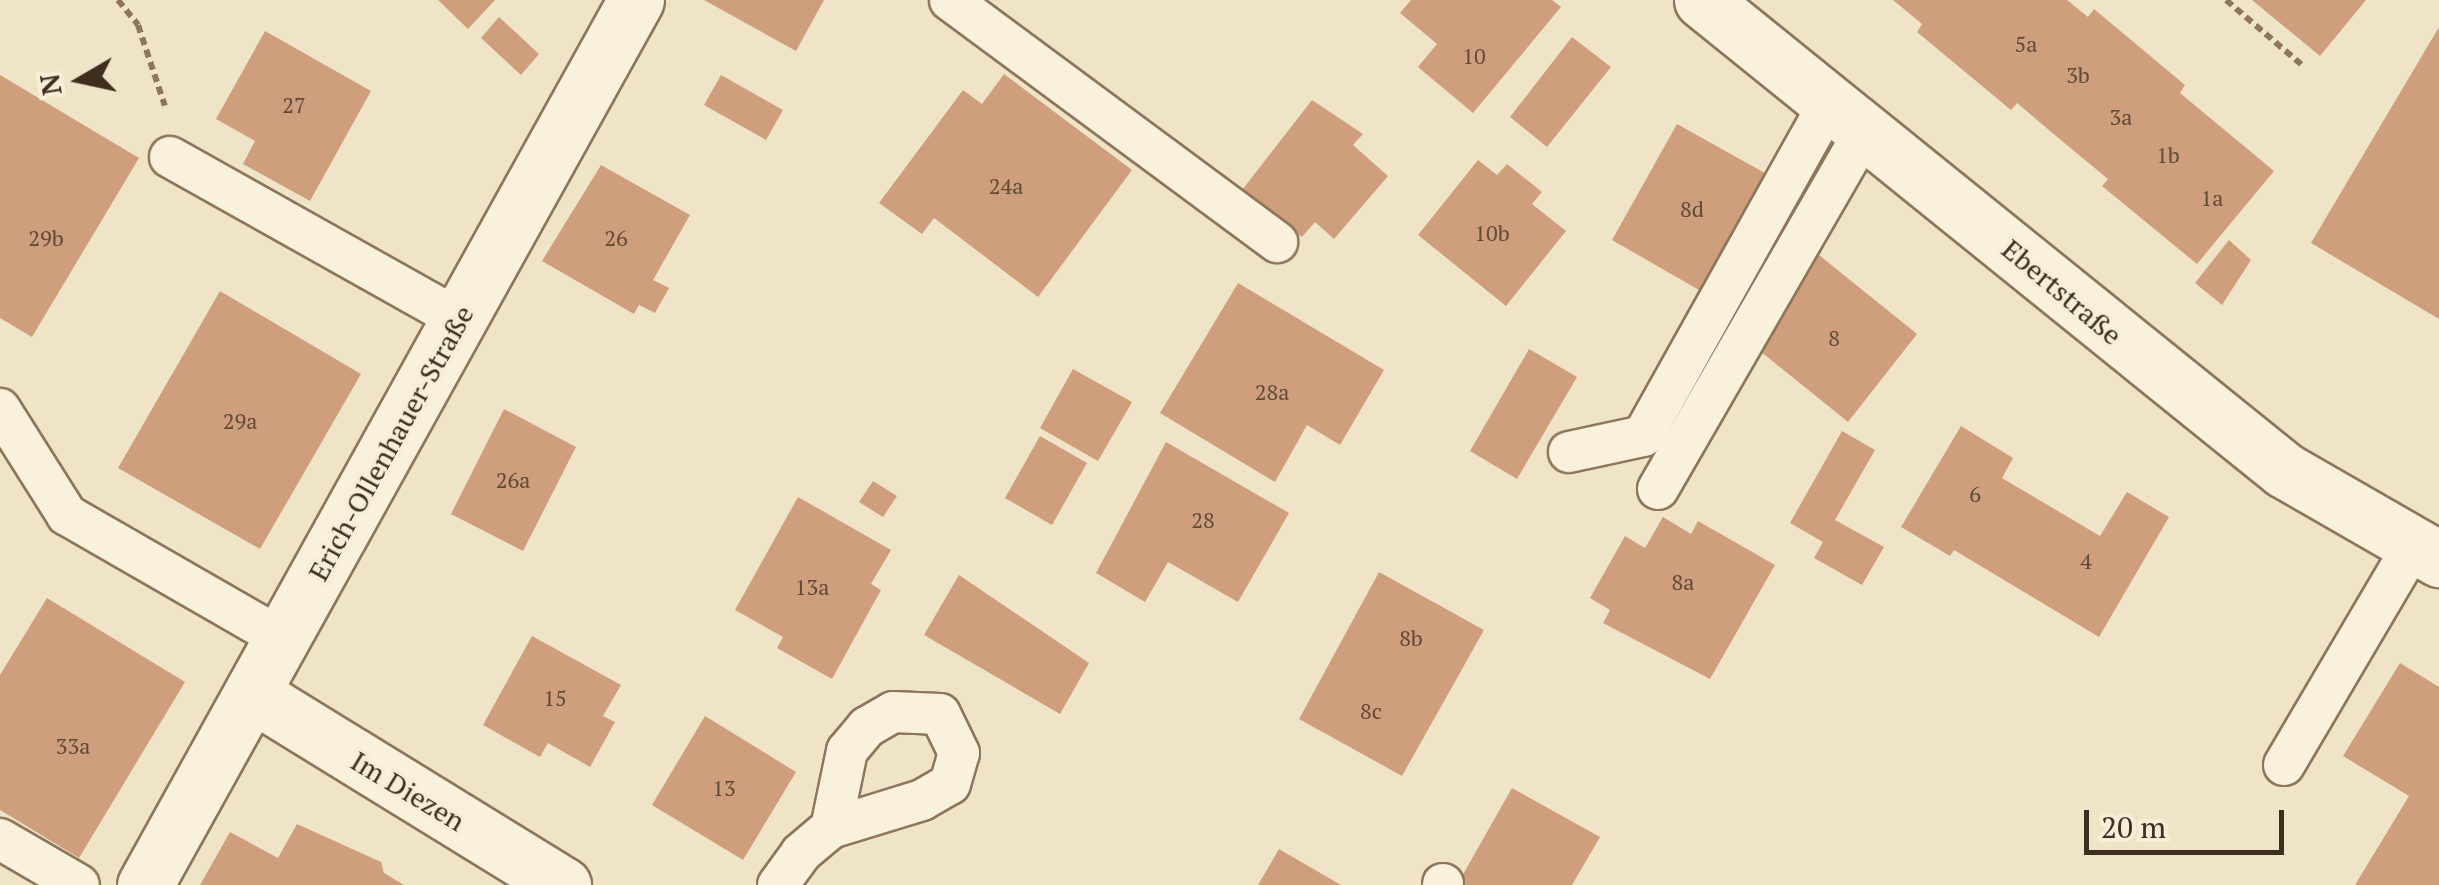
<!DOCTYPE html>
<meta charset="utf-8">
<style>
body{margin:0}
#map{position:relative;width:2439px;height:885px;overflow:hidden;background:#f0e4c8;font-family:"PT Serif",serif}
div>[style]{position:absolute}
.building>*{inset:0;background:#cf9f7d}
.path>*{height:6px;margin-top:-3px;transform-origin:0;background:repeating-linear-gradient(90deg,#8d765c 0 8px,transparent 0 13px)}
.roads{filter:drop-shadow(2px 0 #8d765c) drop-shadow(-2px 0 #8d765c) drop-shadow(0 2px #8d765c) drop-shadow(0 -2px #8d765c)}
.lane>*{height:40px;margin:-20px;padding:0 20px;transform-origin:20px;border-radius:20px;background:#faf1dc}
.street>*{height:55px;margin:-27.5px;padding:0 27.5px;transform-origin:27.5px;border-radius:27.5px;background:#faf1dc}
span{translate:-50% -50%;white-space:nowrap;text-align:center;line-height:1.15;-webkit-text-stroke:8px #f7eed8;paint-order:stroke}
.number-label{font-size:22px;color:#624a37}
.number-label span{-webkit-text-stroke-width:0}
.street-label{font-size:28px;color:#3d2e20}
.north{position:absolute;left:30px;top:30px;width:100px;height:100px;-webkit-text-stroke:8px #f7eed8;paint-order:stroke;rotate:261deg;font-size:28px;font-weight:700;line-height:40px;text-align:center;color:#3d2e20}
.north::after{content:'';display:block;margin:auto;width:35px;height:45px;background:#3d2e20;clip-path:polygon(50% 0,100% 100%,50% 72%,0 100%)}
.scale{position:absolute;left:2084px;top:810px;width:200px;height:45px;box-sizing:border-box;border:5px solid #3d2e20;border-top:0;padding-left:12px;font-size:30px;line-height:35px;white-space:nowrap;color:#3d2e20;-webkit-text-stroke:8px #f7eed8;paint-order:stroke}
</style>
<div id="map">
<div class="building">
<i style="clip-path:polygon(438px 0,495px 0,468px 29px)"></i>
<i style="clip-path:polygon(704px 0,824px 0,796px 51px)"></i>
<i style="clip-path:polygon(1411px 0,1552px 0,1561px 7px,1473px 113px,1418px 67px,1437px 44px,1400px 13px)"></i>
<i style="clip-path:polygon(1893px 0,2067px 0,2088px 17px,2094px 9px,2185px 85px,2180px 93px,2274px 171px,2197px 264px,2102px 186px,2108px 179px,2062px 141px,2017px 103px,2011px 110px,1917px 32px,1922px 24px)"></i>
<i style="clip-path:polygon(2252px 0,2366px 0,2320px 56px)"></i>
<i style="clip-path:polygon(499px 17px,539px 54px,521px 75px,481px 38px)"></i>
<i style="clip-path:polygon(2439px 27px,2439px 319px,2311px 243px)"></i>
<i style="clip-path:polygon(265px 31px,371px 91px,310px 201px,243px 164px,255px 141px,216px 119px)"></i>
<i style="clip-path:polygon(1572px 37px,1611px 67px,1547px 147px,1510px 117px)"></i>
<i style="clip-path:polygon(1004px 74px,1132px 170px,1038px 297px,934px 218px,922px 234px,879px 203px,963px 90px,982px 104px)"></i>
<i style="clip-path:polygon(0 75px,139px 158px,32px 337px,0 318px)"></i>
<i style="clip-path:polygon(721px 75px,783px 110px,766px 140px,704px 105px)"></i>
<i style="clip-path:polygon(1312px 100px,1363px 134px,1353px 145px,1388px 176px,1334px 239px,1315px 222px,1302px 237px,1239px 194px)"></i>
<i style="clip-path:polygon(1677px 124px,1772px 177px,1706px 294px,1612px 240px)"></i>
<i style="clip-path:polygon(1478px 160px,1497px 175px,1507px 164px,1542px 192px,1532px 204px,1566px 231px,1506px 306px,1418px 235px)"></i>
<i style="clip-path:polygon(601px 165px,690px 215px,653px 280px,669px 288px,655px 313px,639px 305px,634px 314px,542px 261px)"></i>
<i style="clip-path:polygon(2229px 240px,2251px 260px,2222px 305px,2195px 283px)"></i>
<i style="clip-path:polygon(1819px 255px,1917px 334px,1848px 422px,1750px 343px)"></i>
<i style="clip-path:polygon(1238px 283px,1384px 370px,1340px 445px,1307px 425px,1275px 482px,1160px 413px)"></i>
<i style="clip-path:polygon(220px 291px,361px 374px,260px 549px,118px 468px)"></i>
<i style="clip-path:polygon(1529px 349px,1577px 377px,1517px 479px,1470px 451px)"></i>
<i style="clip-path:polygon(1073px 369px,1132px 402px,1098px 461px,1040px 428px)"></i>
<i style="clip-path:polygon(504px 409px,576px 447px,523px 551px,451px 514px)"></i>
<i style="clip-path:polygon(1961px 426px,2013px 458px,2002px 478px,2100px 536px,2127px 492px,2169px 517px,2099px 637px,1954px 550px,1950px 556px,1901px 527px)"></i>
<i style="clip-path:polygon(1842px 431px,1875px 450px,1835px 520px,1884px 547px,1862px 585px,1814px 558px,1823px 542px,1790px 523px)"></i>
<i style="clip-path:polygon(1040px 436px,1087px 463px,1052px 525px,1005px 498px)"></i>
<i style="clip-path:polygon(1166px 442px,1289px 513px,1238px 602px,1168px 562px,1145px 602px,1096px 573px)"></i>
<i style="clip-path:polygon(873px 481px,897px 496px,883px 517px,859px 502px)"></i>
<i style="clip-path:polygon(798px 497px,891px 550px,871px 584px,881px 590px,832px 679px,777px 648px,783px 637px,735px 610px)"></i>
<i style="clip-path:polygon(1663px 517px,1691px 534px,1698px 521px,1775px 565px,1710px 679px,1603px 623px,1610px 610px,1590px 598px,1625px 536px,1645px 548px)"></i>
<i style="clip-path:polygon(1379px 572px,1484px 630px,1402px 776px,1299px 719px)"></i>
<i style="clip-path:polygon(959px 575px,1089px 663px,1060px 714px,924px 635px)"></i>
<i style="clip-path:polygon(47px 598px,185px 682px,79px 858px,0 810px,0 675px)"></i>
<i style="clip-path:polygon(532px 636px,621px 685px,603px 716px,615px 722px,590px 767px,548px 743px,540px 757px,483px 725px)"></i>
<i style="clip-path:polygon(2400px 663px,2439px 687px,2439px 885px,2355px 885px,2409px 796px,2343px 756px)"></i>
<i style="clip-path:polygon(705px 716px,796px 772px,743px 860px,652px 805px)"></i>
<i style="clip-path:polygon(1512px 788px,1600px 837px,1572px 885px,1457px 885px)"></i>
<i style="clip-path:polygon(297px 824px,381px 862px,384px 873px,404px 885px,200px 885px,230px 832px,278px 858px)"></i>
<i style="clip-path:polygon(1279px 849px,1341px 885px,1258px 885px)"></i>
</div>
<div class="path">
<i style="left:118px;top:0;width:32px;rotate:51deg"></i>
<i style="left:138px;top:25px;width:85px;rotate:71.6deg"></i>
<i style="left:2226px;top:0;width:100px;rotate:40.5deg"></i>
</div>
<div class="roads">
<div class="lane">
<i style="left:950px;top:0;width:407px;rotate:36.5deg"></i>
<i style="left:170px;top:157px;width:331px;rotate:29.3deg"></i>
<i style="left:0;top:409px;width:125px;rotate:57.7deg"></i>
<i style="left:67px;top:515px;width:250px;rotate:29.9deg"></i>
<i style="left:1569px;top:452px;width:76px;rotate:-12.2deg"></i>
<i style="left:1643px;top:436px;width:385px;rotate:-60.8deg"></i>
<i style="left:1658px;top:489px;width:418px;rotate:-60deg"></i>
<i style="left:2284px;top:765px;width:256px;rotate:-59.5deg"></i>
<i style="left:0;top:839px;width:91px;rotate:30.2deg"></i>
<i style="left:778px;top:885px;width:39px;rotate:-54deg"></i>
<i style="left:801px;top:853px;width:39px;rotate:-40deg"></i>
<i style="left:831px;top:828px;width:95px;rotate:-17.1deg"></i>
<i style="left:922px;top:800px;width:32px;rotate:-30deg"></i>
<i style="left:950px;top:784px;width:32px;rotate:-74deg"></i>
<i style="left:959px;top:753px;width:43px;rotate:-116deg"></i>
<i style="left:940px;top:714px;width:47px;rotate:-177.6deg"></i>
<i style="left:893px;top:712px;width:30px;rotate:150deg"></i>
<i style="left:867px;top:727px;width:31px;rotate:130deg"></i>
<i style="left:847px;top:751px;width:79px;rotate:101.7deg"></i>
<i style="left:1443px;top:885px;width:1px;rotate:-90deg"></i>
</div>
<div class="street">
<i style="left:1702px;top:0;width:748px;rotate:38.92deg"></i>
<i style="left:2284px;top:470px;width:179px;rotate:29.9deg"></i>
<i style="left:254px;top:695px;width:363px;rotate:31.6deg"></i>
<i style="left:145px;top:885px;width:1012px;rotate:-60.98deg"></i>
</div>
</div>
<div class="number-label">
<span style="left:2026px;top:44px">5a</span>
<span style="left:1474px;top:56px">10</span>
<span style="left:2078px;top:75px">3b</span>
<span style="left:294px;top:105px">27</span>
<span style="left:2121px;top:117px">3a</span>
<span style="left:2168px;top:155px">1b</span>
<span style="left:1006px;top:186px">24a</span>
<span style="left:2212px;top:198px">1a</span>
<span style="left:1692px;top:209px">8d</span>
<span style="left:1492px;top:233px">10b</span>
<span style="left:46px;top:238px">29b</span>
<span style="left:616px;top:238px">26</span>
<span style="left:1834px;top:338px">8</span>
<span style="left:1272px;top:392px">28a</span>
<span style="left:240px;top:421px">29a</span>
<span style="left:513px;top:480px">26a</span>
<span style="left:1975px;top:494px">6</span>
<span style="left:1203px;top:520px">28</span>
<span style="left:2086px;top:561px">4</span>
<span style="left:1683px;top:582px">8a</span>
<span style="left:812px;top:587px">13a</span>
<span style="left:1411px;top:638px">8b</span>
<span style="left:555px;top:698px">15</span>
<span style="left:1371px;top:711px">8c</span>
<span style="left:73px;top:746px">33a</span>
<span style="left:724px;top:788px">13</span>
</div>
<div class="street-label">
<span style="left:2062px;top:292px;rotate:40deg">Ebertstraße</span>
<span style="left:391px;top:443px;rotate:-61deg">Erich-Ollenhauer-Straße</span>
<span style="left:408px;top:791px;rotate:31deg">Im Diezen</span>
</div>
<div class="north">N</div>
<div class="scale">20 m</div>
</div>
